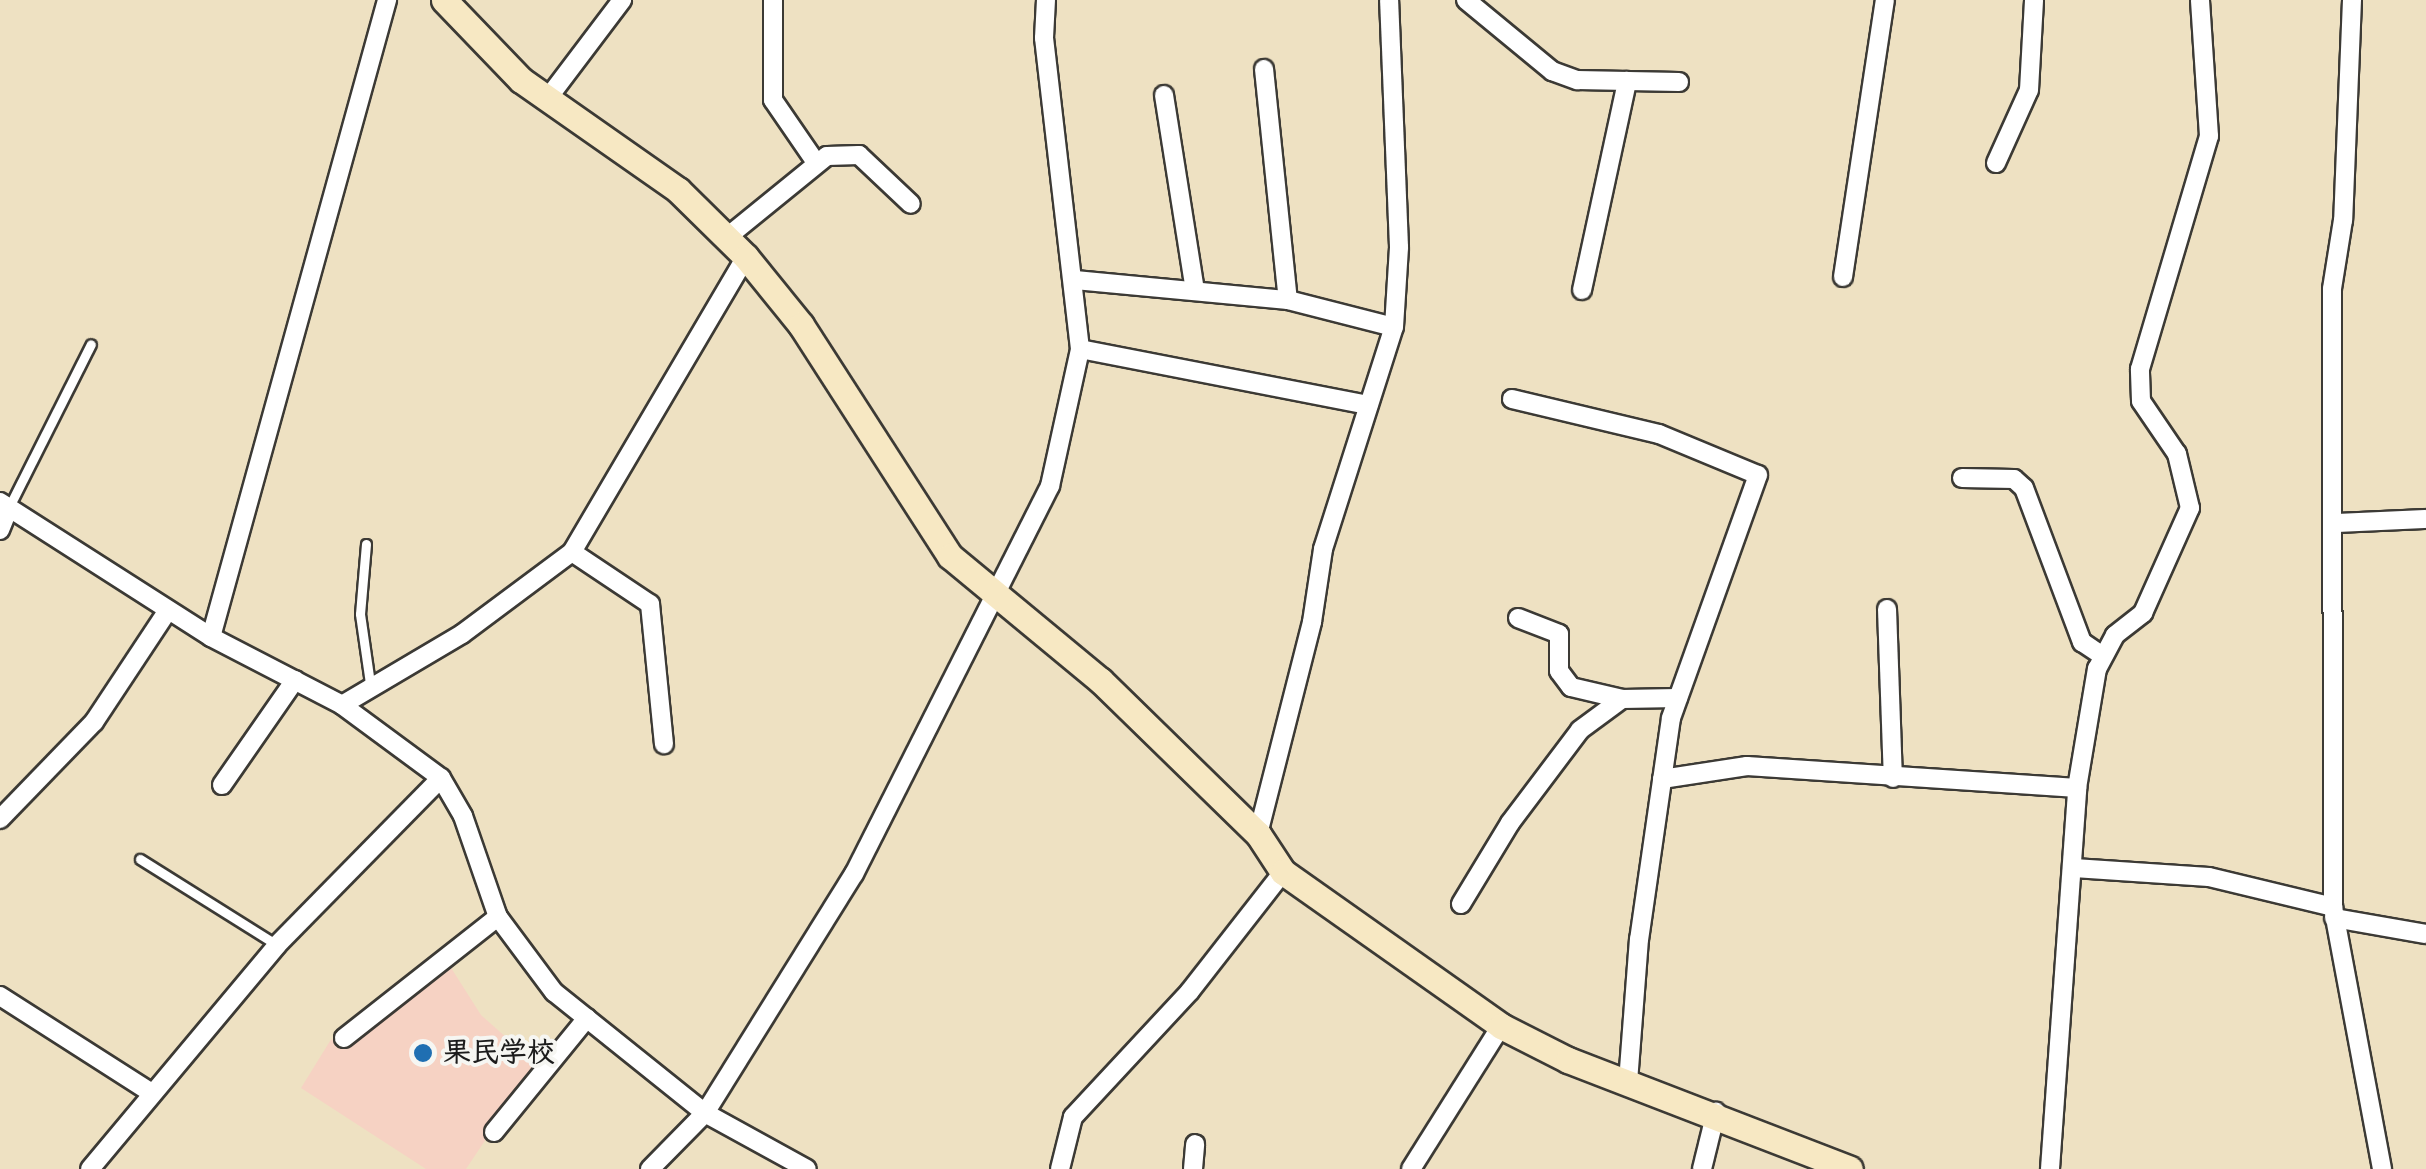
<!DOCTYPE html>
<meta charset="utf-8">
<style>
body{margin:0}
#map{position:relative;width:2426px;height:1169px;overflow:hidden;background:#eee1c2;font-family:"Balsamiq Sans","LXGW WenKai TC",sans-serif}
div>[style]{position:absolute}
.built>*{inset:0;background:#f6d2c3}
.roads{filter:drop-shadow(2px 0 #3c3a35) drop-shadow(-2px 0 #3c3a35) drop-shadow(0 2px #3c3a35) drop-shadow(0 -2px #3c3a35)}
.lane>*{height:9px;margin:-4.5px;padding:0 4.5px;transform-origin:4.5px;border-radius:4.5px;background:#fff}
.street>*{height:18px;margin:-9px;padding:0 9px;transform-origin:9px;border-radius:9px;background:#fff}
.secondary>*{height:25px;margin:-12.5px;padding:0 12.5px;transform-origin:12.5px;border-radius:12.5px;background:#f7e8c3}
.dots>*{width:28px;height:28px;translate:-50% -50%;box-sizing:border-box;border:5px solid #f6f6f2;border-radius:50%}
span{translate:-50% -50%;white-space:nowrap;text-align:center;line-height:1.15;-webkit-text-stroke:8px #f6f6f2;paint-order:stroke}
.poi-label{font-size:28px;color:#1c1c1c;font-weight:700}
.left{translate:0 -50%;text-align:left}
</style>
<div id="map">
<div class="built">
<i style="clip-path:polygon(441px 952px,481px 1015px,536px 1064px,466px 1169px,426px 1169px,301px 1088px,330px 1041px)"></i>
</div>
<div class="roads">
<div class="lane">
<i style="left:9px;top:507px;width:182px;rotate:-63.3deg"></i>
<i style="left:366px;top:544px;width:70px;rotate:94.9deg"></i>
<i style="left:360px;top:614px;width:77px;rotate:81.8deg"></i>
<i style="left:140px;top:859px;width:162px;rotate:32.1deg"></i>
</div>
<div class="street">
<i style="left:773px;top:0;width:100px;rotate:90deg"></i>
<i style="left:773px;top:100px;width:74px;rotate:55.5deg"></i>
<i style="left:1466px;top:0;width:112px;rotate:39.5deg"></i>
<i style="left:1552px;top:71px;width:27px;rotate:20deg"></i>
<i style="left:1577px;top:80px;width:102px;rotate:1.1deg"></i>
<i style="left:2352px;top:0;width:220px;rotate:92.3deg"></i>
<i style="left:2343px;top:220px;width:70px;rotate:99.1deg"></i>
<i style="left:2332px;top:289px;width:618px;rotate:89.91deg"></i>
<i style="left:2333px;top:907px;width:267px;rotate:79.4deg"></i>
<i style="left:1264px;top:69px;width:232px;rotate:84.1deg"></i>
<i style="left:1164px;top:95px;width:198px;rotate:81deg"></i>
<i style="left:548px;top:98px;width:123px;rotate:-52.9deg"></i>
<i style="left:1996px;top:163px;width:80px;rotate:-65.7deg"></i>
<i style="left:2029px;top:90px;width:90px;rotate:-86.8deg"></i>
<i style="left:726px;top:238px;width:130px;rotate:-39.1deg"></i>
<i style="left:827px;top:156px;width:32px;rotate:-2deg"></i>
<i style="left:859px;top:155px;width:71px;rotate:43.3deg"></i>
<i style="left:1843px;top:277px;width:280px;rotate:-81.4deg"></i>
<i style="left:1075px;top:280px;width:214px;rotate:5.4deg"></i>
<i style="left:1288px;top:300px;width:109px;rotate:14.3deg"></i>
<i style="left:1582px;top:290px;width:214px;rotate:-77.8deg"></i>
<i style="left:1080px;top:349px;width:294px;rotate:11deg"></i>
<i style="left:1512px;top:399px;width:151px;rotate:13.4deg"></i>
<i style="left:1659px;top:434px;width:107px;rotate:22.5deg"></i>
<i style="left:1758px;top:475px;width:258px;rotate:109.7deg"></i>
<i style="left:1671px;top:718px;width:223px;rotate:98.2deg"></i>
<i style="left:1639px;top:939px;width:143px;rotate:94.4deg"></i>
<i style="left:1962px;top:478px;width:52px;rotate:1.1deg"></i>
<i style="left:2014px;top:479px;width:13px;rotate:42deg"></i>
<i style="left:2024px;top:488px;width:165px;rotate:69.4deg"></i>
<i style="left:2082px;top:642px;width:23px;rotate:34deg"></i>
<i style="left:0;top:502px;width:250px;rotate:32.6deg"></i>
<i style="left:211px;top:637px;width:148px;rotate:27.4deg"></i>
<i style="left:342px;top:705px;width:123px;rotate:36.4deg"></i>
<i style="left:441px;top:778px;width:44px;rotate:59.9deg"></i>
<i style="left:463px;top:816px;width:107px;rotate:70.9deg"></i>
<i style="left:498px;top:917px;width:94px;rotate:53.3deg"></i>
<i style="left:554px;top:992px;width:193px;rotate:38.7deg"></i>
<i style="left:705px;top:1113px;width:116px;rotate:28.8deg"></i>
<i style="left:2335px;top:523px;width:91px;rotate:-2.5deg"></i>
<i style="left:0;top:530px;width:24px;rotate:-68deg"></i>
<i style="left:572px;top:552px;width:94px;rotate:33.7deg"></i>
<i style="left:650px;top:604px;width:141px;rotate:84.3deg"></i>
<i style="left:1887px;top:609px;width:169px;rotate:88deg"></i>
<i style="left:1518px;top:618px;width:44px;rotate:21.3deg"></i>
<i style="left:1559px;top:634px;width:37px;rotate:90deg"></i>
<i style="left:1559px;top:671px;width:20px;rotate:53deg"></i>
<i style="left:1571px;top:687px;width:52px;rotate:13.2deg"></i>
<i style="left:1622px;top:699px;width:56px;rotate:-1deg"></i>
<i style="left:211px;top:637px;width:661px;rotate:-74.55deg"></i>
<i style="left:342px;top:705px;width:139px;rotate:-30.6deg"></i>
<i style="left:462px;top:634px;width:137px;rotate:-36.7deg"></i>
<i style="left:572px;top:552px;width:342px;rotate:-59.5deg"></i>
<i style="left:1662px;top:779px;width:86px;rotate:-8.7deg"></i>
<i style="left:1747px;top:766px;width:331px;rotate:3.8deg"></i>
<i style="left:222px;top:785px;width:128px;rotate:-55.2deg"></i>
<i style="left:0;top:819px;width:135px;rotate:-45.9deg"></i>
<i style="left:94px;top:722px;width:134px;rotate:-56.5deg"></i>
<i style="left:1258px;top:834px;width:219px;rotate:-75.7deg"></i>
<i style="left:1312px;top:622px;width:74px;rotate:-81.4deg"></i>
<i style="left:1323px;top:549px;width:233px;rotate:-72.3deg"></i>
<i style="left:1394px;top:327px;width:80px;rotate:-86.4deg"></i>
<i style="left:1399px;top:247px;width:247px;rotate:-92.3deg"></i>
<i style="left:2074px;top:868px;width:135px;rotate:3.8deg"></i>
<i style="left:2209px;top:877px;width:128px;rotate:13.6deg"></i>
<i style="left:1461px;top:904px;width:95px;rotate:-58.8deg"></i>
<i style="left:1510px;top:823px;width:116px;rotate:-53deg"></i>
<i style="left:1580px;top:730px;width:52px;rotate:-36.4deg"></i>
<i style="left:2334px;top:918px;width:93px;rotate:9.9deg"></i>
<i style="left:0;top:996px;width:178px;rotate:32.6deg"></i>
<i style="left:344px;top:1038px;width:196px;rotate:-38.2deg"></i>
<i style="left:494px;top:1132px;width:147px;rotate:-50.8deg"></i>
<i style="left:90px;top:1169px;width:292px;rotate:-50.1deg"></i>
<i style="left:277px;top:945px;width:234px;rotate:-45.5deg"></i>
<i style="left:650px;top:1169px;width:78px;rotate:-45.5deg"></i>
<i style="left:705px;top:1113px;width:282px;rotate:-58.1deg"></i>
<i style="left:854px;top:874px;width:435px;rotate:-63.2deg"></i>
<i style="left:1050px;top:486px;width:140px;rotate:-77.6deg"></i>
<i style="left:1080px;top:349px;width:313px;rotate:-96.6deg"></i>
<i style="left:1044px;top:38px;width:38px;rotate:-87deg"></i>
<i style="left:1060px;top:1169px;width:54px;rotate:-76deg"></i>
<i style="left:1073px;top:1117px;width:172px;rotate:-47.1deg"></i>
<i style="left:1190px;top:991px;width:151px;rotate:-52deg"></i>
<i style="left:1193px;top:1169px;width:25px;rotate:-85deg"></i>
<i style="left:1411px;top:1169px;width:169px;rotate:-57.8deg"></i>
<i style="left:1702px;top:1169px;width:59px;rotate:-76.2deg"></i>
<i style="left:2050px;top:1169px;width:382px;rotate:-85.9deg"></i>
<i style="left:2077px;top:788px;width:121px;rotate:-80.5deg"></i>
<i style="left:2097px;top:669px;width:38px;rotate:-62deg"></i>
<i style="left:2115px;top:635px;width:36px;rotate:-38deg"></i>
<i style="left:2143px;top:613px;width:115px;rotate:-65.9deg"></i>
<i style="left:2190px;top:508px;width:56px;rotate:-103.5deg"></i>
<i style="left:2177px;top:454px;width:64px;rotate:-124.2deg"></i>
<i style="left:2141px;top:401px;width:32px;rotate:-92deg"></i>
<i style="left:2140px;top:369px;width:243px;rotate:-73.5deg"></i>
<i style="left:2209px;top:136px;width:136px;rotate:-93.8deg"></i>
</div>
<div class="secondary">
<i style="left:444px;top:0;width:111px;rotate:46.1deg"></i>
<i style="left:521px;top:80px;width:192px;rotate:35deg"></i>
<i style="left:678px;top:190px;width:95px;rotate:44.6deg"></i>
<i style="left:746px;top:257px;width:87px;rotate:51deg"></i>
<i style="left:801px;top:325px;width:275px;rotate:57.2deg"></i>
<i style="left:950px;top:556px;width:195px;rotate:39.6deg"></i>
<i style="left:1100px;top:680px;width:221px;rotate:44.3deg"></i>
<i style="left:1258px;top:834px;width:45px;rotate:56.7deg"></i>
<i style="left:1283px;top:872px;width:267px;rotate:35.2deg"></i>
<i style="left:1501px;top:1026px;width:75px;rotate:26.9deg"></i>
<i style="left:1568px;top:1060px;width:302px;rotate:21.1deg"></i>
</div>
</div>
<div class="dots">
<i style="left:423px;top:1053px;background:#1f6fb2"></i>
</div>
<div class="poi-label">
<span class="left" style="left:443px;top:1053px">果民学校</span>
</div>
</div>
